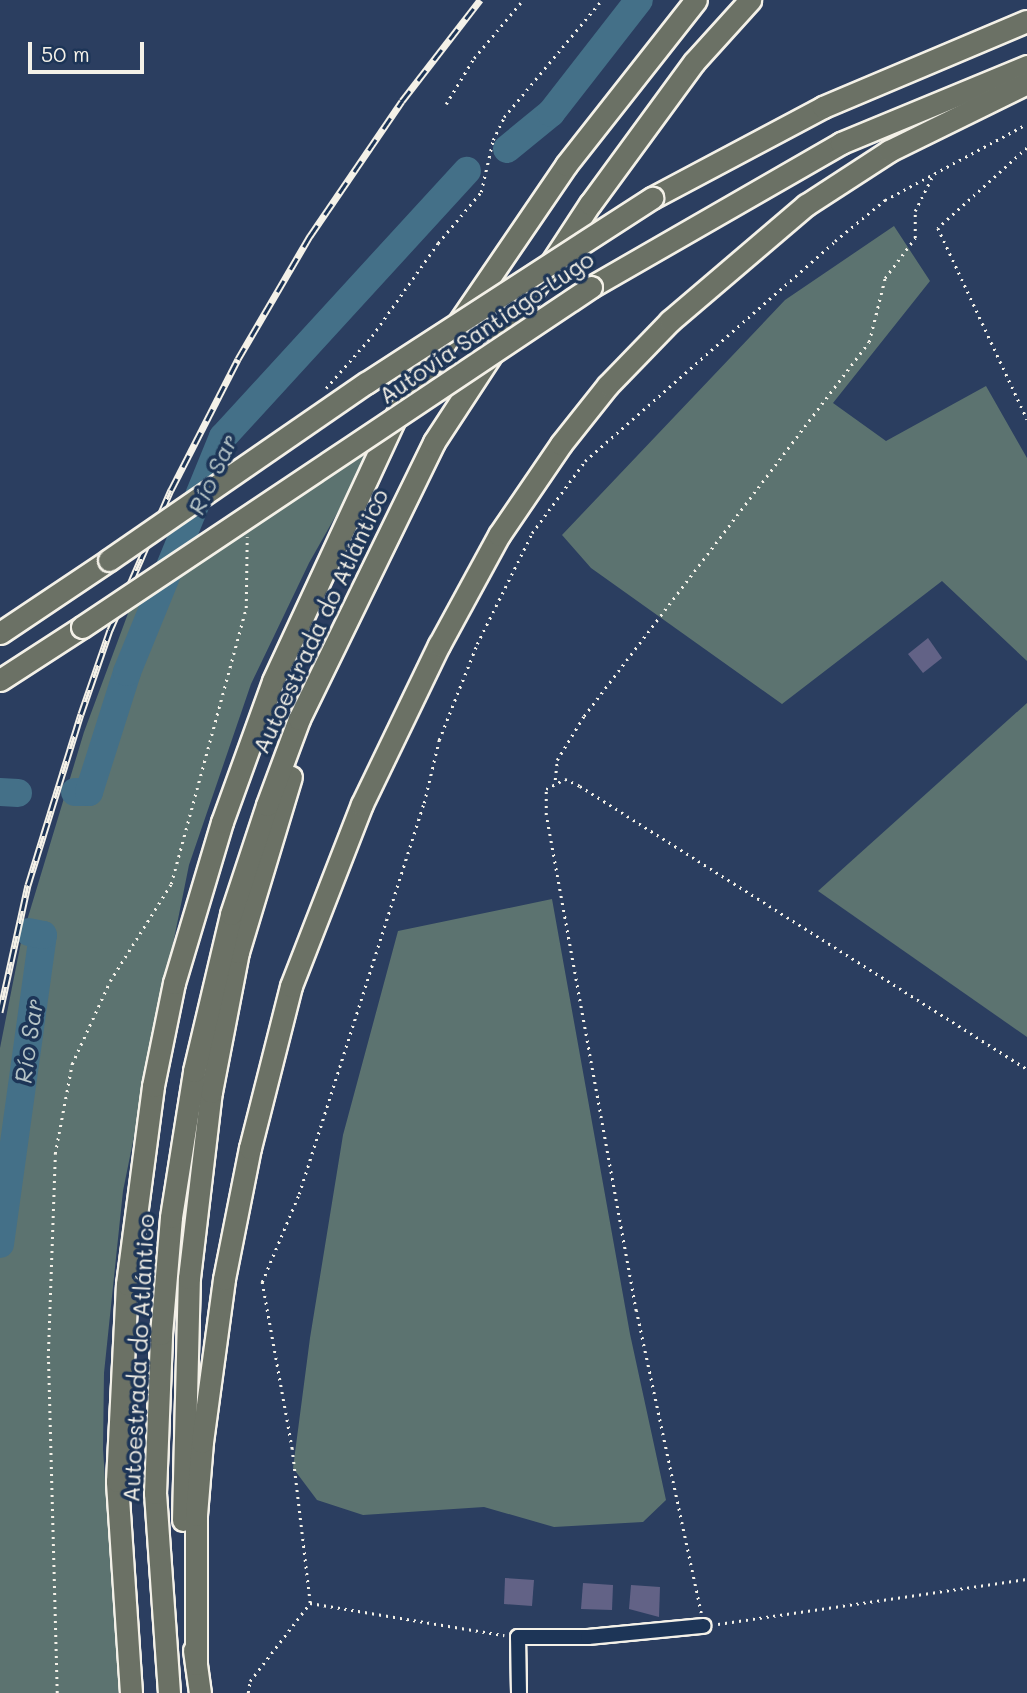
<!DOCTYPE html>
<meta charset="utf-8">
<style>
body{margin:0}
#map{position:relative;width:1027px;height:1693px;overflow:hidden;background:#2b3e60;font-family:Mali,sans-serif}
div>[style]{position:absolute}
.green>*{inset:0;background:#5c7370}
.river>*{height:28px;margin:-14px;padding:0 14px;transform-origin:14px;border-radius:14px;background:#447088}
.building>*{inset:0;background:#626286}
.path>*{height:2.5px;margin-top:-1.25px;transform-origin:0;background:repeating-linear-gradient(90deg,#f4f1e8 0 2px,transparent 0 7px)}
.roads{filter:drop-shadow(2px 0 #f4f1e8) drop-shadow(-2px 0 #f4f1e8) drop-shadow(0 2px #f4f1e8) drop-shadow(0 -2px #f4f1e8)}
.minor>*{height:14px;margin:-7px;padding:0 7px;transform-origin:7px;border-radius:7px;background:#1d3557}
.highway>*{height:21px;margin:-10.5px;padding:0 10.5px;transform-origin:10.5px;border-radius:10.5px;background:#6b7165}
.rail>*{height:7px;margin-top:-3.5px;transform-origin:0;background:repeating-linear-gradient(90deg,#1d3557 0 13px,#f4f1e8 0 26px);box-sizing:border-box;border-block:2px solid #f4f1e8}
.bridges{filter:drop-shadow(2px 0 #f4f1e8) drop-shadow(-2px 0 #f4f1e8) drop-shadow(0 2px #f4f1e8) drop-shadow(0 -2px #f4f1e8)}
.highway-bridge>*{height:21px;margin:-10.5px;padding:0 10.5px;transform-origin:10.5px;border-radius:10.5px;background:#6b7165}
span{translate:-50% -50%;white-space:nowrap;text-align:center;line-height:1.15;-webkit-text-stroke:7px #1d3557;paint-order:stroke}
.street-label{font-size:23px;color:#f4f1e8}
.water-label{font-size:24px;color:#b6c4c6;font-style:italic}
.scale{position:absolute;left:28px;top:42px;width:116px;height:32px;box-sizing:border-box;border:4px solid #f4f1e8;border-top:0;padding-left:9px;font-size:21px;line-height:24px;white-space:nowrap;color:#f4f1e8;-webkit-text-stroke:5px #1d3557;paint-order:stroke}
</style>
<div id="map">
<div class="green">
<i style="clip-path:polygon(894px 226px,930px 281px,833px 403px,886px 441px,986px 386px,1027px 458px,1027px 661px,942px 581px,782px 704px,591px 568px,562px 535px,785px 300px)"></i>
<i style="clip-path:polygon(374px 448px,309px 563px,251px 684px,189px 865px,123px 1191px,104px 1373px,103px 1449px,119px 1693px,0 1693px,0 1048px,22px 937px,84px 732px,130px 608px)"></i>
<i style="clip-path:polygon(1027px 703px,1027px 1037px,818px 891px)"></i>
<i style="clip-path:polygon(552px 899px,630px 1334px,666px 1500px,643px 1522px,554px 1527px,484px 1507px,363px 1515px,317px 1500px,293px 1468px,310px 1338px,343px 1135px,398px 931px)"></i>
</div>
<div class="river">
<i style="left:507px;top:149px;width:57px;rotate:-39.3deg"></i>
<i style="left:551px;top:113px;width:143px;rotate:-52.1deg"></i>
<i style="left:0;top:792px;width:18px;rotate:3deg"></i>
<i style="left:75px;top:792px;width:14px"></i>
<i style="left:89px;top:792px;width:126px;rotate:-72.4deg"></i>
<i style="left:127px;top:672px;width:254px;rotate:-67.8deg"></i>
<i style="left:223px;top:437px;width:361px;rotate:-47.5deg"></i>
<i style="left:0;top:1244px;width:312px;rotate:-82.1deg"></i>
<i style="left:43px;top:935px;width:14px;rotate:-168deg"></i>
</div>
<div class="building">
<i style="clip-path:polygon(928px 638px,942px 658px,923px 673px,908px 654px)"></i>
<i style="clip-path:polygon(505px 1578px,534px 1580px,532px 1606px,504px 1604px)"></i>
<i style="clip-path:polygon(583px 1583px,613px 1585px,612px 1610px,581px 1609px)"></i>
<i style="clip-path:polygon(631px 1585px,660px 1587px,659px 1617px,629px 1609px)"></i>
</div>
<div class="path">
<i style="left:446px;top:104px;width:54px;rotate:-58.7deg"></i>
<i style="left:474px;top:58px;width:76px;rotate:-49.8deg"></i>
<i style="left:1027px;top:148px;width:120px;rotate:138deg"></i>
<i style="left:938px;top:228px;width:211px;rotate:65deg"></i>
<i style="left:326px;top:388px;width:69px;rotate:-48.5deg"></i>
<i style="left:372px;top:336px;width:114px;rotate:-54.6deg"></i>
<i style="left:438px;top:243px;width:67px;rotate:-49.9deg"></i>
<i style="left:481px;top:192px;width:53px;rotate:-77deg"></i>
<i style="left:493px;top:140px;width:25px;rotate:-64deg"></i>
<i style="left:504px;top:117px;width:153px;rotate:-50.1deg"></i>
<i style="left:555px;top:780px;width:20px;rotate:-84deg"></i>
<i style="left:557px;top:760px;width:52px;rotate:-58.5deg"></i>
<i style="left:584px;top:716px;width:470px;rotate:-52.7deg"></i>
<i style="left:869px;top:342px;width:66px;rotate:-76deg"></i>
<i style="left:885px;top:278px;width:50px;rotate:-53.1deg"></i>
<i style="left:915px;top:238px;width:27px;rotate:-90deg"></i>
<i style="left:915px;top:211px;width:42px;rotate:-63.4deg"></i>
<i style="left:310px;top:1603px;width:197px;rotate:9.4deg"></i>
<i style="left:701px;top:1613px;width:309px;rotate:-102.1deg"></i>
<i style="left:636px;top:1311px;width:504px;rotate:-100.28deg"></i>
<i style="left:546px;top:815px;width:26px;rotate:-90deg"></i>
<i style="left:546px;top:789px;width:21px;rotate:-28deg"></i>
<i style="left:565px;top:779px;width:17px;rotate:25deg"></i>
<i style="left:580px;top:786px;width:529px;rotate:32.34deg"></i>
<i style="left:718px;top:1624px;width:312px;rotate:-8.3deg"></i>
<i style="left:57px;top:1693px;width:335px;rotate:-91.5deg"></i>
<i style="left:48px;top:1358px;width:204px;rotate:-88deg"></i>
<i style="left:55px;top:1154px;width:92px;rotate:-79.3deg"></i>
<i style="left:72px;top:1064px;width:91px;rotate:-65.4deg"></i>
<i style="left:110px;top:981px;width:115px;rotate:-57.8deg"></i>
<i style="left:171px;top:884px;width:286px;rotate:-74.8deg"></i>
<i style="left:246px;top:608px;width:71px;rotate:-89.2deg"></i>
<i style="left:248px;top:1693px;width:12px;rotate:-81deg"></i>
<i style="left:250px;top:1681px;width:98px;rotate:-52.4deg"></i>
<i style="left:310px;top:1603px;width:155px;rotate:-96.7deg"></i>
<i style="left:292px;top:1449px;width:170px;rotate:-100.2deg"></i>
<i style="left:262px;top:1282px;width:95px;rotate:-67.2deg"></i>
<i style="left:299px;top:1194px;width:410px;rotate:-72.3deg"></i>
<i style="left:424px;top:803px;width:65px;rotate:-76.6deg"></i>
<i style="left:439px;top:740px;width:103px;rotate:-68.4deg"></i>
<i style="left:477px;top:644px;width:124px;rotate:-63.6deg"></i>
<i style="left:532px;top:533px;width:89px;rotate:-53.6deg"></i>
<i style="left:585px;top:461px;width:333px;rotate:-41.3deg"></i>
<i style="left:835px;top:241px;width:65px;rotate:-39.4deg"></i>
<i style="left:885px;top:200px;width:161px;rotate:-28.2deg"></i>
</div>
<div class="roads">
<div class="minor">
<i style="left:519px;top:1693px;width:56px;rotate:-91deg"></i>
<i style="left:518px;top:1637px;width:70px"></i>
<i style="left:588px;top:1637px;width:116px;rotate:-5.5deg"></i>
</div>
<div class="highway">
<i style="left:652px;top:198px;width:194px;rotate:-28deg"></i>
<i style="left:823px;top:107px;width:221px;rotate:-22.9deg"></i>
<i style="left:591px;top:287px;width:289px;rotate:-29.9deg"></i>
<i style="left:841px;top:143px;width:201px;rotate:-22.5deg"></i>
<i style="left:0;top:633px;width:131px;rotate:-33.8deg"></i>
<i style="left:0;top:680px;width:98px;rotate:-32.9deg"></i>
<i style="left:183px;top:1520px;width:242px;rotate:-88.6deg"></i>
<i style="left:189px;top:1278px;width:187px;rotate:-83.3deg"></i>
<i style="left:211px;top:1092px;width:143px;rotate:-79.1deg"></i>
<i style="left:238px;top:952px;width:183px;rotate:-73.2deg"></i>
<i style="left:194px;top:1650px;width:43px;rotate:82.1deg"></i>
<i style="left:196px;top:1664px;width:149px;rotate:-90deg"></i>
<i style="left:196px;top:1515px;width:73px;rotate:-85.3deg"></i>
<i style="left:202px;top:1442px;width:164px;rotate:-82.3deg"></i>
<i style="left:224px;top:1279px;width:134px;rotate:-78.8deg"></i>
<i style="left:250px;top:1148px;width:167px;rotate:-75.8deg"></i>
<i style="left:291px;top:986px;width:195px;rotate:-68.7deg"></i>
<i style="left:362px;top:804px;width:177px;rotate:-64.2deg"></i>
<i style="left:439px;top:645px;width:125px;rotate:-61.4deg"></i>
<i style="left:499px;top:535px;width:110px;rotate:-55.7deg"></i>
<i style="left:561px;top:444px;width:75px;rotate:-51.5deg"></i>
<i style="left:608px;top:385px;width:89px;rotate:-45.9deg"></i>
<i style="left:670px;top:321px;width:179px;rotate:-40.5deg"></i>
<i style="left:806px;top:205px;width:99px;rotate:-33deg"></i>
<i style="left:889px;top:151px;width:154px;rotate:-26.2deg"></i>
<i style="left:131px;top:1693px;width:212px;rotate:-93.8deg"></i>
<i style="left:117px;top:1481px;width:197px;rotate:-87.1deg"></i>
<i style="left:127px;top:1284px;width:200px;rotate:-82.5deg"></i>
<i style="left:153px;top:1086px;width:105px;rotate:-78.5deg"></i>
<i style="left:174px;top:983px;width:168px;rotate:-73.4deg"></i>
<i style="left:222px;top:822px;width:150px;rotate:-70.1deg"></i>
<i style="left:273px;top:681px;width:299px;rotate:-65.1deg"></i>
<i style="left:399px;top:410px;width:297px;rotate:-55.7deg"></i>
<i style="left:566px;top:165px;width:210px;rotate:-51.8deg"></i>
<i style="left:169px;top:1693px;width:200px;rotate:-94deg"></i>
<i style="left:155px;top:1493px;width:159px;rotate:-87.8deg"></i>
<i style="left:161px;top:1334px;width:117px;rotate:-85.1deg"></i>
<i style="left:171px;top:1217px;width:148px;rotate:-81deg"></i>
<i style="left:194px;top:1071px;width:161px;rotate:-76.7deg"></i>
<i style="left:231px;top:914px;width:115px;rotate:-71.7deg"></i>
<i style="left:267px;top:805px;width:92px;rotate:-69.6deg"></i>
<i style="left:299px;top:719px;width:308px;rotate:-64deg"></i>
<i style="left:434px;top:442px;width:285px;rotate:-56.8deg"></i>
<i style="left:590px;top:204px;width:176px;rotate:-53.8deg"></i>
<i style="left:694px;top:62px;width:84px;rotate:-47.9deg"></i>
</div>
</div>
<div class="rail">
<i style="left:0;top:1012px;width:130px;rotate:-77.6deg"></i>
<i style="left:28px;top:885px;width:179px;rotate:-72.8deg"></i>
<i style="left:81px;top:714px;width:89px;rotate:-71deg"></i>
<i style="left:110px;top:630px;width:153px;rotate:-66.5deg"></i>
<i style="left:171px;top:490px;width:147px;rotate:-62.9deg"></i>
<i style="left:238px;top:359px;width:143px;rotate:-59.7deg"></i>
<i style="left:310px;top:236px;width:163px;rotate:-55.7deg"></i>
<i style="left:402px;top:101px;width:128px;rotate:-52.3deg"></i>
</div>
<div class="bridges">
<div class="highway-bridge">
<i style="left:109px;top:560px;width:312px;rotate:-34.6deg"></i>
<i style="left:366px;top:383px;width:341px;rotate:-32.9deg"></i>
<i style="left:82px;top:627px;width:612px;rotate:-33.74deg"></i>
</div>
</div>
<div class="street-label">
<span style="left:486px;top:327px;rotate:-34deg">Autovía Santiago-Lugo</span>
<span style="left:320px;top:621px;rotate:-65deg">Autoestrada do Atlántico</span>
<span style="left:138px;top:1358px;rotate:-87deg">Autoestrada do Atlántico</span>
</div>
<div class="water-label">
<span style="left:212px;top:474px;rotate:-65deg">Río Sar</span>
<span style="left:28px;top:1041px;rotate:-82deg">Río Sar</span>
</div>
<div class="scale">50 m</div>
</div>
